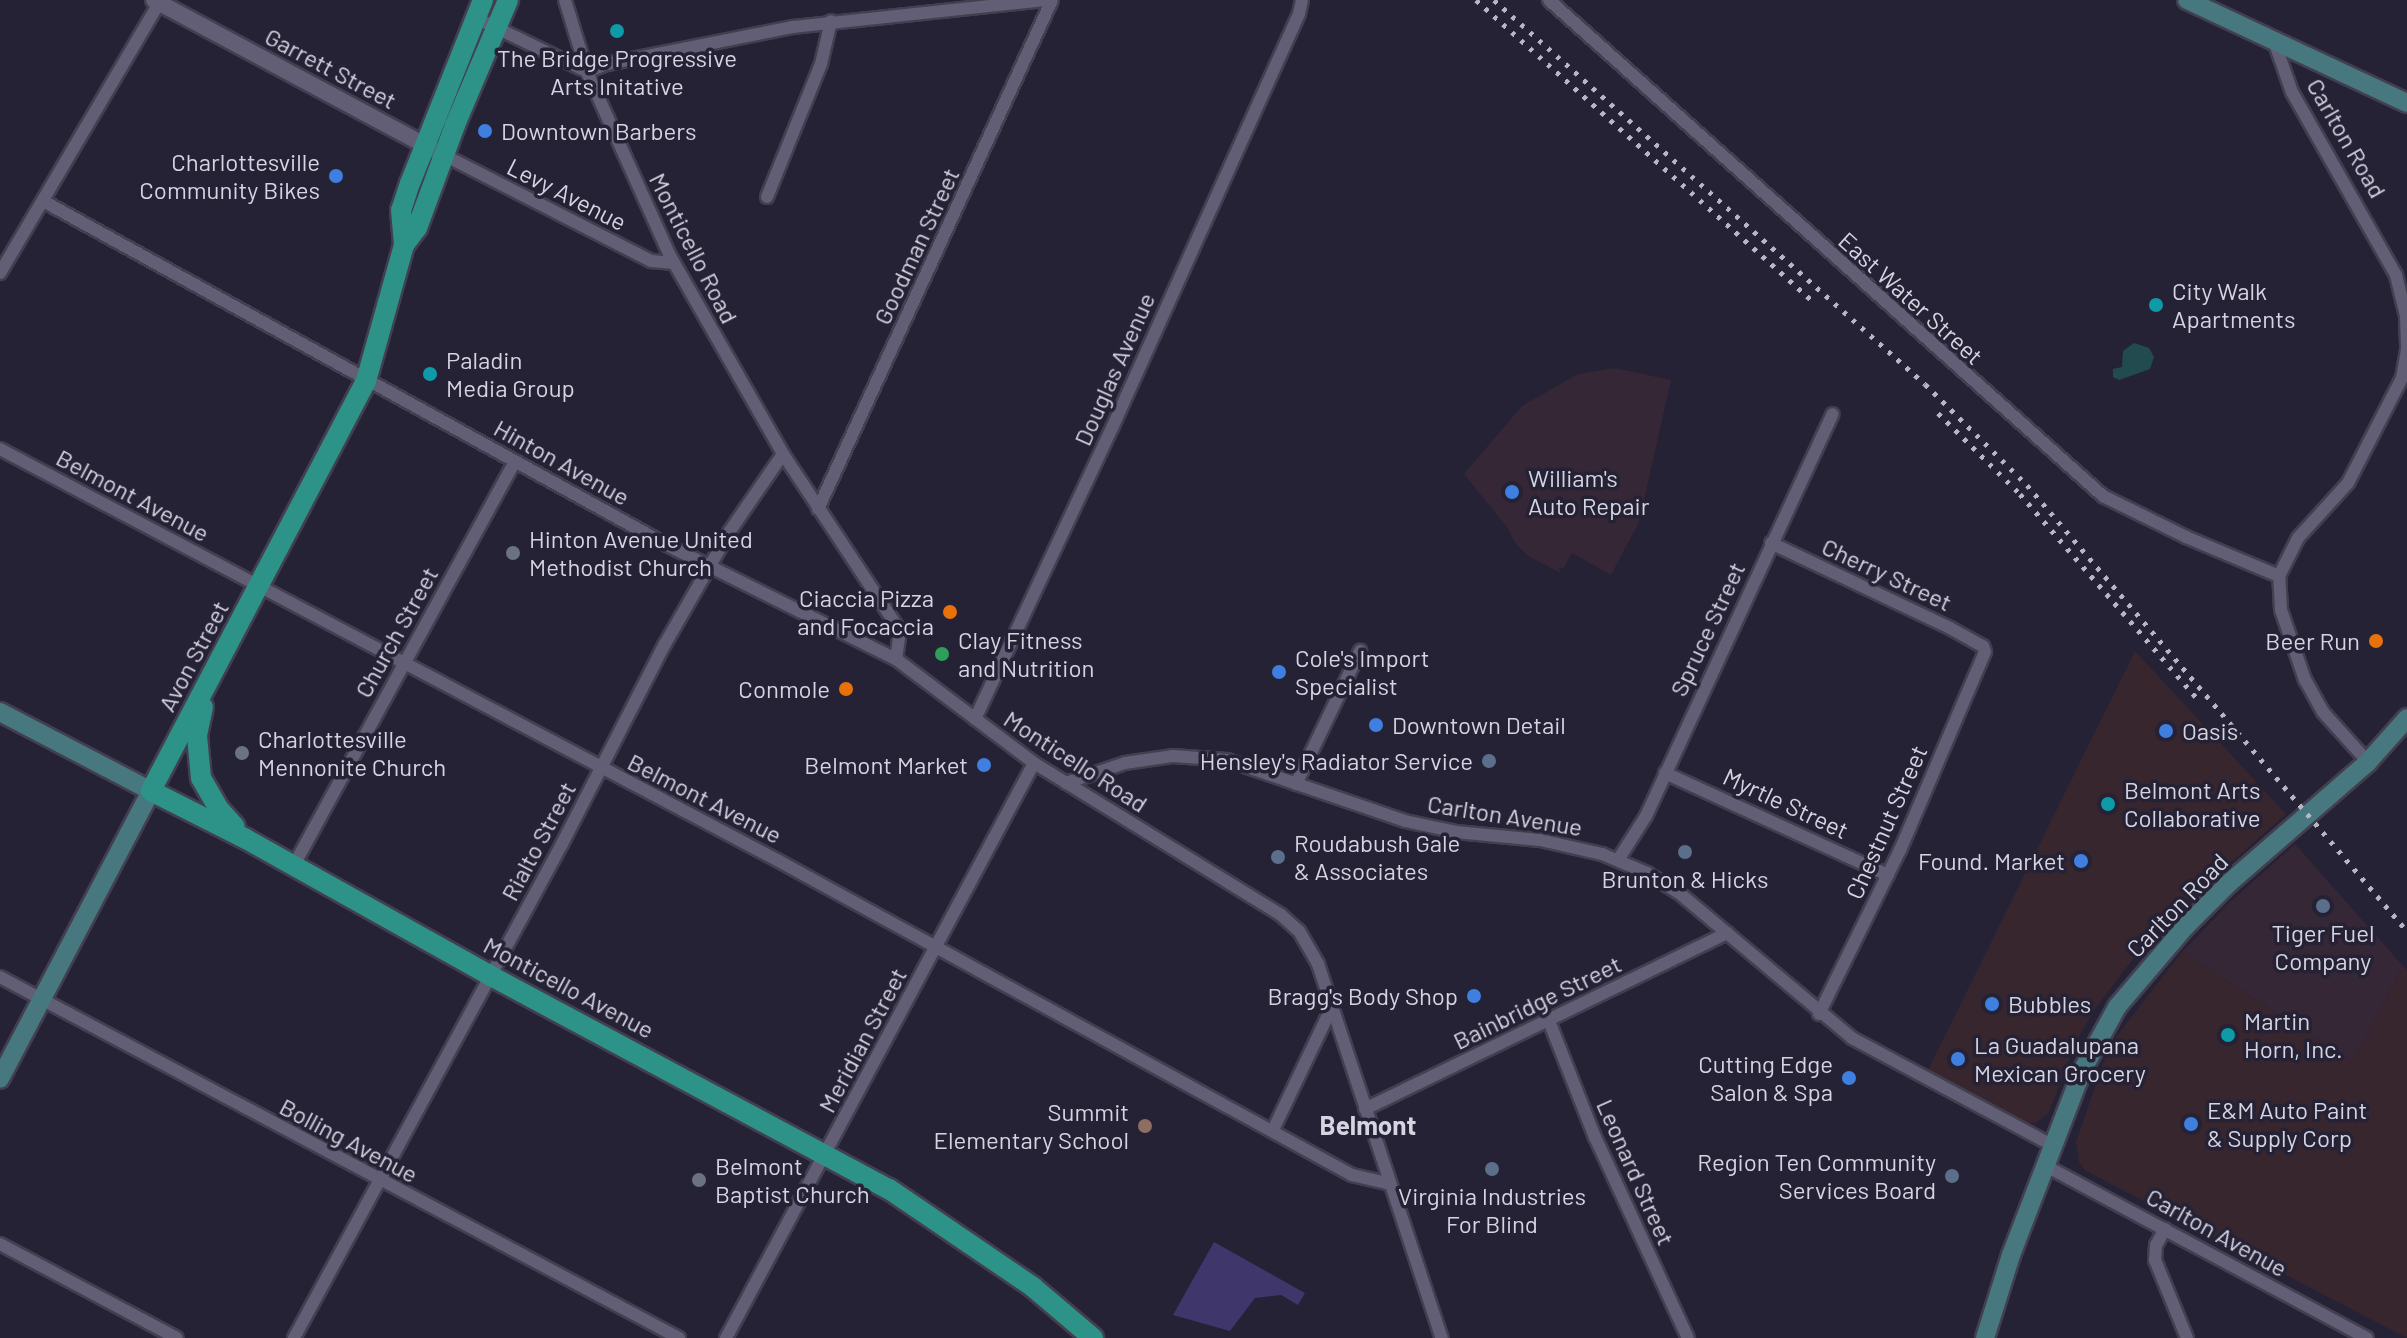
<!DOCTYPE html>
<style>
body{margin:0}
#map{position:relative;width:2407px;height:1338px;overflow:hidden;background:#252236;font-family:Barlow,sans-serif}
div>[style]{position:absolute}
.commercial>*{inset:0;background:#38262f}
.industrial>*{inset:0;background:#352735}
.green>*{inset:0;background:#3f366b}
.water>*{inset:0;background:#224b50}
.roads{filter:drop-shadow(2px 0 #423f50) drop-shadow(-2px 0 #423f50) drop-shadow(0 2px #423f50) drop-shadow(0 -2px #423f50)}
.minor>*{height:12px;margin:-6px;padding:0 6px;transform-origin:6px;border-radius:6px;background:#615e75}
.tertiary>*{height:16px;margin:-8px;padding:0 8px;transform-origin:8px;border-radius:8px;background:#615e75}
.secondary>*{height:18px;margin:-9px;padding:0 9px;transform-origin:9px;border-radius:9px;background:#47787f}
.primary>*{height:20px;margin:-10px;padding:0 10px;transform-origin:10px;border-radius:10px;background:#2d9288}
.rail>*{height:5px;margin-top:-2.5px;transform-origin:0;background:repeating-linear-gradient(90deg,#b8b6c4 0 4px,transparent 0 12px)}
.dots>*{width:22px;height:22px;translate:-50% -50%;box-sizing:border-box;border:4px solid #252236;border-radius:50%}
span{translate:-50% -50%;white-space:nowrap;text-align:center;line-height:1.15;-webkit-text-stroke:7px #252236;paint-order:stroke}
.poi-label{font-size:24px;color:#d5d4e1}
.left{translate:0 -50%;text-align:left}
.right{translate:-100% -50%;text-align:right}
.street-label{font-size:24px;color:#d5d4e1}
.neighbourhood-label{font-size:26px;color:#d5d4e1;font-weight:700}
</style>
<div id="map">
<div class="commercial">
<i style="clip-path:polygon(2135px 651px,2286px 814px,2185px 903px,2133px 959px,2096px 1007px,2076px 1042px,2048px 1114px,2035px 1123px,2025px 1123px,1928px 1070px)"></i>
<i style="clip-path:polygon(2182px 952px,2353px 1062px,2403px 966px,2407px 970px,2407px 1338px,2086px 1171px,2079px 1162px,2076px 1142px,2105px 1058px,2116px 1037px)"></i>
</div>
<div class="industrial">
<i style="clip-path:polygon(1614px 368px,1671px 380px,1639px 522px,1611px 575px,1572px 553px,1563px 569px,1559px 568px,1561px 573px,1528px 556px,1515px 543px,1507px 527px,1464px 474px,1522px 406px,1578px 374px)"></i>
<i style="clip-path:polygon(2295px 844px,2403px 966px,2353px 1062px,2182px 952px,2230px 902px)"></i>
</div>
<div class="green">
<i style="clip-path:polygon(1214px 1242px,1305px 1293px,1298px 1305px,1281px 1295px,1255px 1298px,1230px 1331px,1173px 1315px)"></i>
</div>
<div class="water">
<i style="clip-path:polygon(2134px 343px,2149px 348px,2154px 357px,2150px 369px,2119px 380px,2113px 377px,2113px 369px,2122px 367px,2123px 351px)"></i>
</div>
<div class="roads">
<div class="minor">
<i style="left:565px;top:0;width:75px;rotate:73deg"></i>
<i style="left:587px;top:72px;width:200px;rotate:65.7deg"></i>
<i style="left:669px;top:254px;width:230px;rotate:60.3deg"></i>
<i style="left:783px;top:454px;width:212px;rotate:56.5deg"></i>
<i style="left:900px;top:631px;width:28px;rotate:98deg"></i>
<i style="left:1549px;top:0;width:744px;rotate:41.84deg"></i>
<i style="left:2103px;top:496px;width:93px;rotate:26.3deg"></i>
<i style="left:2186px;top:537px;width:101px;rotate:22.8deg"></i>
<i style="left:476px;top:18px;width:120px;rotate:25.7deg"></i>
<i style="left:2274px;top:41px;width:54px;rotate:70.6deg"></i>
<i style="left:2292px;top:92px;width:210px;rotate:60.4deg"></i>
<i style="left:2396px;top:275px;width:42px;rotate:76.3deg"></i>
<i style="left:2406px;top:316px;width:33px;rotate:88deg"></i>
<i style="left:587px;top:72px;width:22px;rotate:-22deg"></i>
<i style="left:607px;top:64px;width:190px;rotate:-11.3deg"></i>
<i style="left:793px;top:27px;width:252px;rotate:-6.1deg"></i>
<i style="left:444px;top:155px;width:233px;rotate:27.1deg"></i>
<i style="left:651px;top:261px;width:23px;rotate:5deg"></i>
<i style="left:767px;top:197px;width:144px;rotate:-67.9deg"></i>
<i style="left:821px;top:64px;width:44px;rotate:-76.9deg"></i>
<i style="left:43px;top:201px;width:710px;rotate:28.87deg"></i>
<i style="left:665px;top:544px;width:258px;rotate:26.5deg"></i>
<i style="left:896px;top:659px;width:173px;rotate:37deg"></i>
<i style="left:1034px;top:763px;width:290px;rotate:31.6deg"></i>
<i style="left:1281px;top:915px;width:24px;rotate:42deg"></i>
<i style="left:1299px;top:931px;width:38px;rotate:60deg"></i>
<i style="left:1318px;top:964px;width:394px;rotate:71.7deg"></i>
<i style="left:0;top:273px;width:317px;rotate:-59.5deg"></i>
<i style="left:0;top:449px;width:879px;rotate:27.88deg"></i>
<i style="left:777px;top:860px;width:656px;rotate:28.72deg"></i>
<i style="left:1352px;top:1175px;width:39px;rotate:13deg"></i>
<i style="left:818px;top:509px;width:560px;rotate:-65.31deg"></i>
<i style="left:1771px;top:543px;width:198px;rotate:25.4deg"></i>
<i style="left:1950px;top:628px;width:38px;rotate:29deg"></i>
<i style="left:1983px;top:646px;width:6px;rotate:72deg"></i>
<i style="left:1985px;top:652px;width:215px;rotate:113.2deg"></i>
<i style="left:1900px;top:850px;width:183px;rotate:116.3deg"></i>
<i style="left:975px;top:719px;width:322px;rotate:-64.8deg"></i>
<i style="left:1112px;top:428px;width:454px;rotate:-65.7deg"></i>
<i style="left:1299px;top:14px;width:14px;rotate:-78deg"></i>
<i style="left:2368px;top:762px;width:67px;rotate:-132deg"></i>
<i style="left:2323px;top:712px;width:37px;rotate:-119deg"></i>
<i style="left:2305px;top:680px;width:74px;rotate:-108.9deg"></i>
<i style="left:2281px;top:610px;width:34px;rotate:-93deg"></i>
<i style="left:2279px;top:576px;width:42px;rotate:-63.4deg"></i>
<i style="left:2298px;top:538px;width:74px;rotate:-47.7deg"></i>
<i style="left:2348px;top:483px;width:118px;rotate:-62.8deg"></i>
<i style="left:2402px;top:378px;width:28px;rotate:-80deg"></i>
<i style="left:1665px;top:773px;width:245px;rotate:24.6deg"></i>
<i style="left:1066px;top:783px;width:62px;rotate:-18.7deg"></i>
<i style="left:1125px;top:763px;width:49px;rotate:-8.3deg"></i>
<i style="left:1173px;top:756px;width:54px;rotate:4.2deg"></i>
<i style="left:1227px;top:760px;width:188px;rotate:18.9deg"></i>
<i style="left:1405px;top:821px;width:52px;rotate:12.2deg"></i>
<i style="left:1456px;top:832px;width:84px;rotate:5.4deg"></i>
<i style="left:1540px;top:840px;width:64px;rotate:12.7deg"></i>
<i style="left:1602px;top:854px;width:49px;rotate:22.9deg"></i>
<i style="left:1647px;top:873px;width:36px;rotate:32deg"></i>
<i style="left:1678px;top:892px;width:227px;rotate:40deg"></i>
<i style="left:1852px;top:1038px;width:228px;rotate:28.2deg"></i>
<i style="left:1296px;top:784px;width:148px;rotate:-64.3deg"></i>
<i style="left:1618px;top:860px;width:52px;rotate:-57.5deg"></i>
<i style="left:1646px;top:816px;width:443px;rotate:-65.1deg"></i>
<i style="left:294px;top:865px;width:460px;rotate:-61.3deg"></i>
<i style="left:0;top:977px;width:769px;rotate:28deg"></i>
<i style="left:1549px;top:1021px;width:125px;rotate:68.4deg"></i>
<i style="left:1595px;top:1137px;width:221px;rotate:65.2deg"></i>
<i style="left:1365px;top:1109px;width:403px;rotate:-25.9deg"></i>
<i style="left:1273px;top:1130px;width:136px;rotate:-64.4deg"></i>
<i style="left:2046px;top:1166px;width:364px;rotate:28.2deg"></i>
<i style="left:2165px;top:1229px;width:18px;rotate:119deg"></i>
<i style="left:2156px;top:1245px;width:15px;rotate:94deg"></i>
<i style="left:2155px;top:1260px;width:84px;rotate:67.7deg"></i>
<i style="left:0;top:1244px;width:200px;rotate:28deg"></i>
<i style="left:294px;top:1338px;width:562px;rotate:-61.52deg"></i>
<i style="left:562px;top:844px;width:225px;rotate:-62.8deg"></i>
<i style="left:665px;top:644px;width:130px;rotate:-60.1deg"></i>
<i style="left:730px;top:531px;width:93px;rotate:-55.5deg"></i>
<i style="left:726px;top:1338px;width:652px;rotate:-61.82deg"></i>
</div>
<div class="tertiary">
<i style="left:154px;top:0;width:318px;rotate:28.2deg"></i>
</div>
<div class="secondary">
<i style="left:2187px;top:0;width:243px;rotate:25.1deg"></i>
<i style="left:0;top:712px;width:170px;rotate:27.6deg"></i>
<i style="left:151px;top:791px;width:325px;rotate:117.7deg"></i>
<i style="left:1985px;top:1338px;width:87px;rotate:-72.6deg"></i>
<i style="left:2011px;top:1255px;width:197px;rotate:-68.9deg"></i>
<i style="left:2082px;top:1071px;width:73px;rotate:-61.3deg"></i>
<i style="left:2117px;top:1007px;width:105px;rotate:-49.6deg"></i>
<i style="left:2185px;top:927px;width:62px;rotate:-45deg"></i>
<i style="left:2229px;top:883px;width:184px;rotate:-41deg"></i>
<i style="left:2368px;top:762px;width:59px;rotate:-48.4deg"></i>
</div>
<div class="primary">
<i style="left:483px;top:0;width:197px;rotate:111.7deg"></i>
<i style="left:410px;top:183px;width:28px;rotate:108deg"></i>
<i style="left:401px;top:210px;width:35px;rotate:85deg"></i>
<i style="left:404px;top:245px;width:141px;rotate:105.6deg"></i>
<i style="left:366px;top:381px;width:463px;rotate:117.7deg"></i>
<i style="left:151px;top:791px;width:106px;rotate:26.8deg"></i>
<i style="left:246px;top:839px;width:281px;rotate:29.2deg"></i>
<i style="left:491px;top:976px;width:451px;rotate:28.2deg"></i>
<i style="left:889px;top:1189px;width:174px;rotate:34.2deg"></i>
<i style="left:1033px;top:1287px;width:79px;rotate:40.4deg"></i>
<i style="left:404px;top:245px;width:21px;rotate:-53deg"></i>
<i style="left:417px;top:228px;width:110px;rotate:-69.7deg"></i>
<i style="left:455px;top:125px;width:136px;rotate:-67deg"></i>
<i style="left:203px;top:707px;width:30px;rotate:102deg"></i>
<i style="left:197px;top:736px;width:42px;rotate:84.6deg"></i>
<i style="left:201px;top:778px;width:34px;rotate:60deg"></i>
<i style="left:218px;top:808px;width:25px;rotate:48deg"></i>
</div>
</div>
<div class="rail">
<i style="left:1476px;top:0;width:452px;rotate:41.8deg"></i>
<i style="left:1494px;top:0;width:577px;rotate:41.7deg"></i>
<i style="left:1925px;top:384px;width:144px;rotate:44.7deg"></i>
<i style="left:2027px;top:485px;width:586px;rotate:49.57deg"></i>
<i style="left:1938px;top:413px;width:115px;rotate:44.6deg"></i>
<i style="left:2020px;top:494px;width:269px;rotate:49.1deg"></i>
</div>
<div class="dots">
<i style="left:617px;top:31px;background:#0f9aa8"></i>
<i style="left:485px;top:131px;background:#3f7fe0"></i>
<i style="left:336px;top:176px;background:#3f7fe0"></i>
<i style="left:2156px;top:305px;background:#0f9aa8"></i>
<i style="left:430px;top:374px;background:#0f9aa8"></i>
<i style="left:1512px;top:492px;background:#3f7fe0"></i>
<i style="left:513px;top:553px;background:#6b7280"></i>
<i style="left:950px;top:612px;background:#e8710a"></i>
<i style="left:2376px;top:641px;background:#e8710a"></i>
<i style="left:942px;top:654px;background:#2e9e5b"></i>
<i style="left:1279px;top:672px;background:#3f7fe0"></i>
<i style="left:846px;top:689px;background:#e8710a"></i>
<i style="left:1376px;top:725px;background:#3f7fe0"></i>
<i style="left:2166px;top:731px;background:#3f7fe0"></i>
<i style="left:242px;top:753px;background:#6b7280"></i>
<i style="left:1489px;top:761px;background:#5c6f8a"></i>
<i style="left:984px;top:765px;background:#3f7fe0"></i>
<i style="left:2108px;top:804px;background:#0f9aa8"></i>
<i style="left:1685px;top:852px;background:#5c6f8a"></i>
<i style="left:1278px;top:857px;background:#5c6f8a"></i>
<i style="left:2081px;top:861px;background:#3f7fe0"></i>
<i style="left:2323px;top:906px;background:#5c6f8a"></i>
<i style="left:1474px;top:996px;background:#3f7fe0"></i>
<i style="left:1992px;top:1004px;background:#3f7fe0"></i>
<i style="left:2228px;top:1035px;background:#0f9aa8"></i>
<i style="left:1958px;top:1059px;background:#3f7fe0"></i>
<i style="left:1849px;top:1078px;background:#3f7fe0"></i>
<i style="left:2191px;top:1124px;background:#3f7fe0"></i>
<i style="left:1145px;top:1126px;background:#8d6e63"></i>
<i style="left:1492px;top:1169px;background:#5c6f8a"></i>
<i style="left:1952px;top:1176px;background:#5c6f8a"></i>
<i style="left:699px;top:1180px;background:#6b7280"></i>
</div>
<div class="poi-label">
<span style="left:617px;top:72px">The Bridge Progressive<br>Arts Initative</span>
<span class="left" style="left:501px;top:131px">Downtown Barbers</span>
<span class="right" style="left:320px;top:176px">Charlottesville<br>Community Bikes</span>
<span class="left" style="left:2172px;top:305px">City Walk<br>Apartments</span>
<span class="left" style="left:446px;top:374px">Paladin<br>Media Group</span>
<span class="left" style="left:1528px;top:492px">William's<br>Auto Repair</span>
<span class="left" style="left:529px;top:553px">Hinton Avenue United<br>Methodist Church</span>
<span class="right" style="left:934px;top:612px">Ciaccia Pizza<br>and Focaccia</span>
<span class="left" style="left:958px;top:654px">Clay Fitness<br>and Nutrition</span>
<span class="right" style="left:2360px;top:641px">Beer Run</span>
<span class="left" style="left:1295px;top:672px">Cole's Import<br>Specialist</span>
<span class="right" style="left:830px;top:689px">Conmole</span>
<span class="left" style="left:1392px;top:725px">Downtown Detail</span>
<span class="left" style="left:2182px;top:731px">Oasis</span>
<span class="left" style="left:258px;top:753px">Charlottesville<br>Mennonite Church</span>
<span class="right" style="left:1473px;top:761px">Hensley's Radiator Service</span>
<span class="right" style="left:968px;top:765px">Belmont Market</span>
<span class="left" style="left:2124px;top:804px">Belmont Arts<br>Collaborative</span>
<span class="left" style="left:1294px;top:857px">Roudabush Gale<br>&amp; Associates</span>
<span class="right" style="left:2065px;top:861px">Found. Market</span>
<span style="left:1685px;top:879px">Brunton &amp; Hicks</span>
<span style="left:2323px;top:947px">Tiger Fuel<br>Company</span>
<span class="right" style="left:1458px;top:996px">Bragg's Body Shop</span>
<span class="left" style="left:2008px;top:1004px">Bubbles</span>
<span class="left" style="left:2244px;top:1035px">Martin<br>Horn, Inc.</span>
<span class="left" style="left:1974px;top:1059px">La Guadalupana<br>Mexican Grocery</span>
<span class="right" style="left:1833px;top:1078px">Cutting Edge<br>Salon &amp; Spa</span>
<span class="left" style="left:2207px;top:1124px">E&amp;M Auto Paint<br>&amp; Supply Corp</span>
<span class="right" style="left:1129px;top:1126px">Summit<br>Elementary School</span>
<span class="right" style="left:1936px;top:1176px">Region Ten Community<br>Services Board</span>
<span class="left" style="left:715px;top:1180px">Belmont<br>Baptist Church</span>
<span style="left:1492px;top:1210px">Virginia Industries<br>For Blind</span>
</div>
<div class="street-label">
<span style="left:331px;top:68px;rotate:28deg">Garrett Street</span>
<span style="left:2347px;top:138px;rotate:60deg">Carlton Road</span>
<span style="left:567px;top:194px;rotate:27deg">Levy Avenue</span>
<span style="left:916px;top:246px;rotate:-65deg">Goodman Street</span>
<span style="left:694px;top:248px;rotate:63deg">Monticello Road</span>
<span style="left:1911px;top:298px;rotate:42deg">East Water Street</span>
<span style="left:1114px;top:369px;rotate:-66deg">Douglas Avenue</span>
<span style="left:562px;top:462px;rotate:29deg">Hinton Avenue</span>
<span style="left:133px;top:495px;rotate:28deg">Belmont Avenue</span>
<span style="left:1887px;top:574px;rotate:25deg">Cherry Street</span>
<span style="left:1707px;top:629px;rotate:-65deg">Spruce Street</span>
<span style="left:396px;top:632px;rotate:-61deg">Church Street</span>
<span style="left:193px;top:656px;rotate:-62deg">Avon Street</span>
<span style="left:1076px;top:761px;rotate:33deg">Monticello Road</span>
<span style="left:705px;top:798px;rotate:27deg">Belmont Avenue</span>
<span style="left:1786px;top:803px;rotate:25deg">Myrtle Street</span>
<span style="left:1505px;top:815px;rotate:9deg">Carlton Avenue</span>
<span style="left:1886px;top:822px;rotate:-66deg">Chestnut Street</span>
<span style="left:538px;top:841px;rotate:-62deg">Rialto Street</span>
<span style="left:2177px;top:905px;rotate:-46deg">Carlton Road</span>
<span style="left:569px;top:987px;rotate:28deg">Monticello Avenue</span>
<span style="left:1537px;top:1002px;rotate:-26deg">Bainbridge Street</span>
<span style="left:862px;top:1040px;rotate:-62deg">Meridian Street</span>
<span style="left:349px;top:1140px;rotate:28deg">Bolling Avenue</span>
<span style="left:1636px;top:1172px;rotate:66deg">Leonard Street</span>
<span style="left:2217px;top:1232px;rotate:29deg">Carlton Avenue</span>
</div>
<div class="neighbourhood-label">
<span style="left:1368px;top:1125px">Belmont</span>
</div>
</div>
